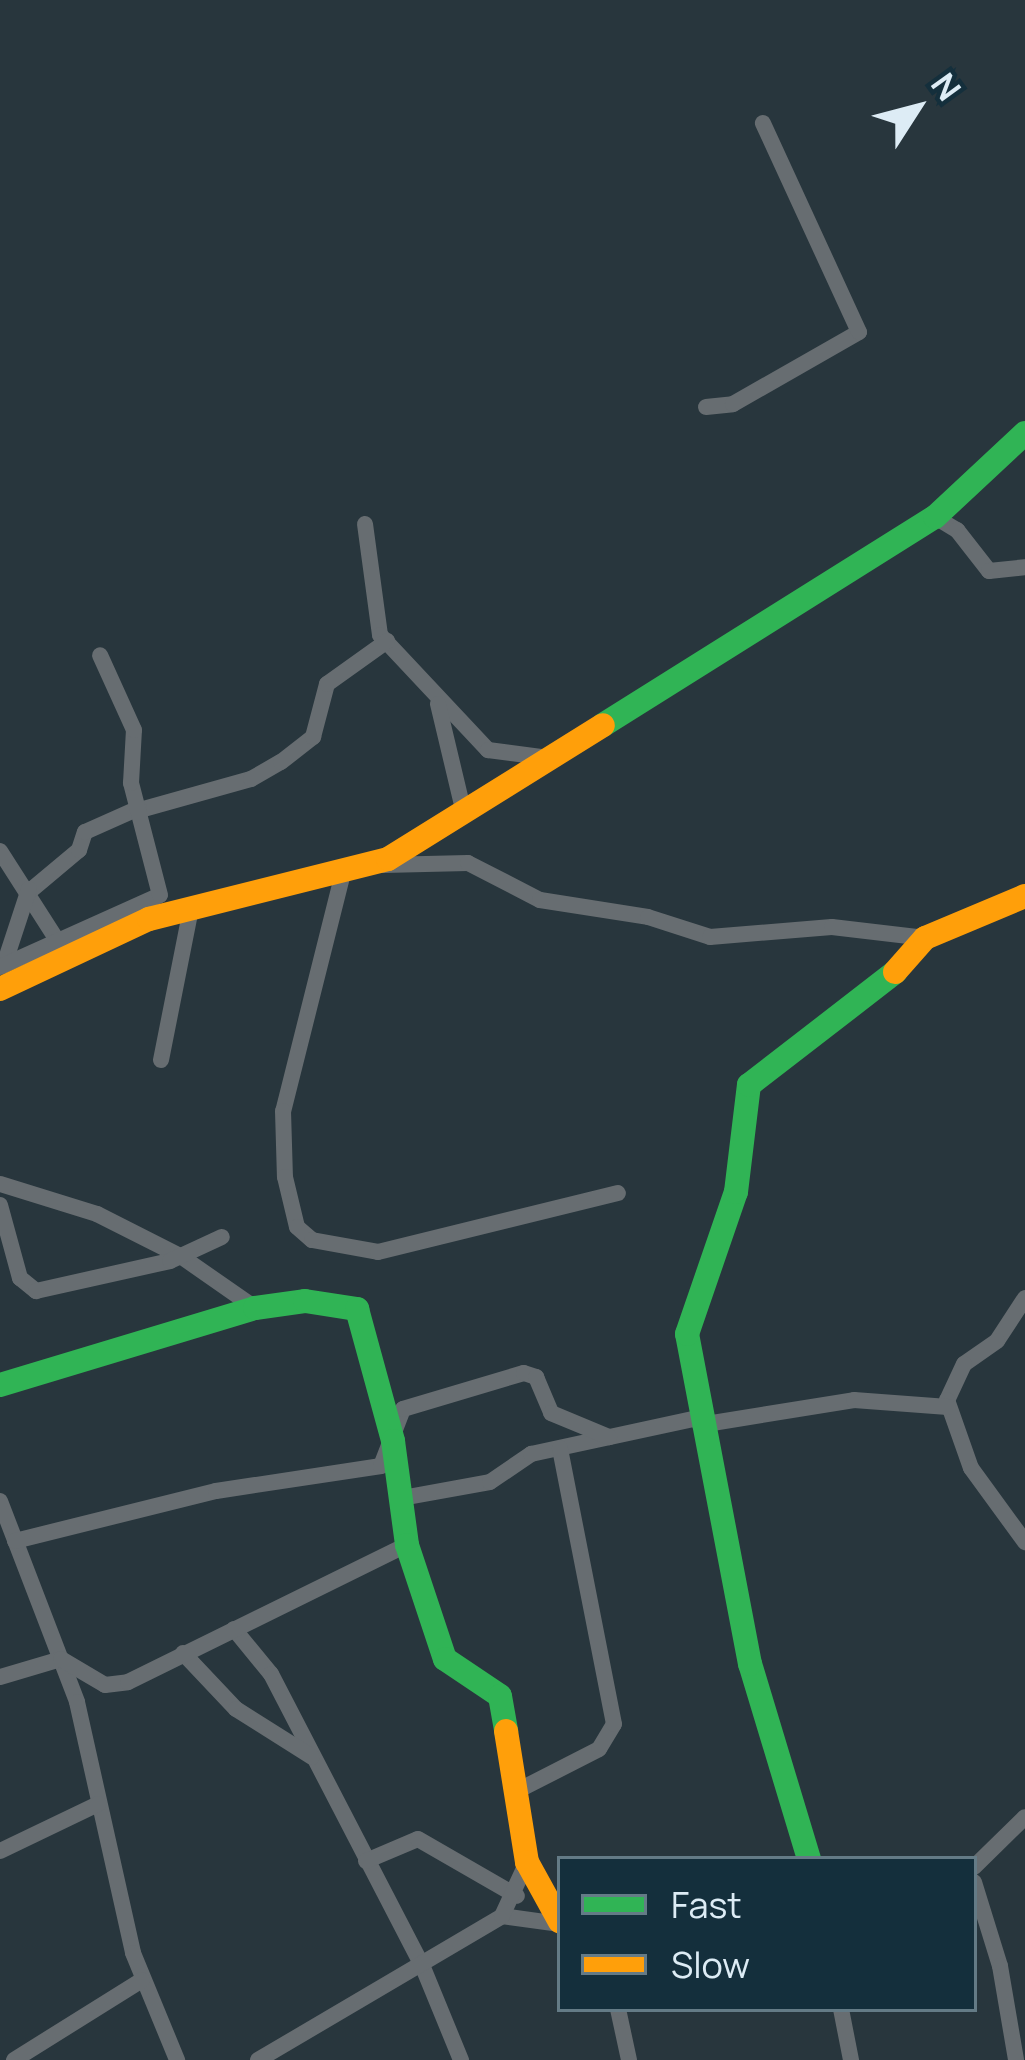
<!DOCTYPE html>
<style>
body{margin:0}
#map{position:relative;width:1025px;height:2060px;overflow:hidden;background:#28363d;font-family:Manrope,sans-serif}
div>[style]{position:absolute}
.street>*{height:16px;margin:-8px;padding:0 8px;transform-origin:8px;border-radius:8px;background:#676d71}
.fast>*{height:24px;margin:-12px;padding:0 12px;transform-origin:12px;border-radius:12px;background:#30b455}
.slow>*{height:24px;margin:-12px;padding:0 12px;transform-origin:12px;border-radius:12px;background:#ff9f0a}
span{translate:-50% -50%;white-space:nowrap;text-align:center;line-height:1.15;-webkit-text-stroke:10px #142f3c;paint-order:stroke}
.legend{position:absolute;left:557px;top:1856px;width:420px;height:156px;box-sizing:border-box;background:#142f3c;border:3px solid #647b86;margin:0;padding:15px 21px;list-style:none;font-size:36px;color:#ddecf5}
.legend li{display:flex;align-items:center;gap:24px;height:60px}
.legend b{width:60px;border:3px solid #647b86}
.north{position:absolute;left:857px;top:48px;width:120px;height:120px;-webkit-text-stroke:9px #142f3c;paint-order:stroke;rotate:54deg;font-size:33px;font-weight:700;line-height:48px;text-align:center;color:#ddecf5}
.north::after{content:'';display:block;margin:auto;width:42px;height:54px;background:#ddecf5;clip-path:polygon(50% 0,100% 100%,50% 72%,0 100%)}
</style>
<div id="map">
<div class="street">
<i style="left:706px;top:407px;width:27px;rotate:-6deg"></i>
<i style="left:733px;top:404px;width:145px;rotate:-29.7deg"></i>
<i style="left:859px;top:332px;width:230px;rotate:-114.7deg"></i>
<i style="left:935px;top:517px;width:26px;rotate:31deg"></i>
<i style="left:957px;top:530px;width:52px;rotate:52deg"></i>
<i style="left:989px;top:571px;width:36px;rotate:-6deg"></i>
<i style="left:365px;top:524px;width:112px;rotate:82.3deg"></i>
<i style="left:380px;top:635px;width:158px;rotate:46.8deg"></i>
<i style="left:488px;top:750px;width:63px;rotate:7.4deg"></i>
<i style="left:438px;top:704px;width:108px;rotate:76.6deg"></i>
<i style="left:140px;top:810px;width:115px;rotate:-15.6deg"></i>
<i style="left:251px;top:779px;width:34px;rotate:-30deg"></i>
<i style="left:281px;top:762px;width:41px;rotate:-38deg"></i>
<i style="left:313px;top:737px;width:55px;rotate:-75.2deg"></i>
<i style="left:327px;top:684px;width:74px;rotate:-35.6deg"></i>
<i style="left:0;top:851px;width:106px;rotate:57.4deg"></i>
<i style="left:383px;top:865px;width:85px;rotate:-1.3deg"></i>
<i style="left:468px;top:863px;width:81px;rotate:27.2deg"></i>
<i style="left:540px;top:900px;width:109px;rotate:8.9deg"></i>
<i style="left:648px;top:917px;width:65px;rotate:17.9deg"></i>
<i style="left:710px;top:937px;width:122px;rotate:-4.7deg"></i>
<i style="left:832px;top:927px;width:94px;rotate:6.7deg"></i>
<i style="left:343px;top:873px;width:245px;rotate:104.1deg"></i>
<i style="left:283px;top:1111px;width:66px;rotate:88.3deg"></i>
<i style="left:285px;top:1177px;width:51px;rotate:76.5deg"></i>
<i style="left:297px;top:1227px;width:20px;rotate:41deg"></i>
<i style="left:312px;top:1240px;width:67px;rotate:10.3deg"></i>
<i style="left:378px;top:1252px;width:247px;rotate:-13.8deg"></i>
<i style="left:30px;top:891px;width:64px;rotate:-39.9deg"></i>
<i style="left:79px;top:850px;width:19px;rotate:-72deg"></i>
<i style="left:85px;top:832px;width:59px;rotate:-24deg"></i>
<i style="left:4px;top:965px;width:80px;rotate:-71.8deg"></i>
<i style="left:0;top:967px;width:175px;rotate:-24.2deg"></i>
<i style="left:160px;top:895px;width:116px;rotate:-104.5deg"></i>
<i style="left:131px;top:783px;width:53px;rotate:-86.8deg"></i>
<i style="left:134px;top:730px;width:82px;rotate:-114.4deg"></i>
<i style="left:161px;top:1060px;width:154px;rotate:-78.8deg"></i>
<i style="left:0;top:1184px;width:102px;rotate:17.2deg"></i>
<i style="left:97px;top:1214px;width:95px;rotate:26.8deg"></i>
<i style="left:182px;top:1257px;width:89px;rotate:34.9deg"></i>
<i style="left:0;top:1205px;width:76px;rotate:74.7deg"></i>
<i style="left:20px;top:1278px;width:21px;rotate:39deg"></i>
<i style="left:36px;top:1291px;width:137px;rotate:-12.6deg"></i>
<i style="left:170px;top:1261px;width:57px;rotate:-24.8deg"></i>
<i style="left:1025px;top:1298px;width:51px;rotate:123.1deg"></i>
<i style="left:997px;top:1341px;width:40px;rotate:145.1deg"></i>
<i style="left:964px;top:1364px;width:40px;rotate:115deg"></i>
<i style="left:947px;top:1400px;width:72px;rotate:70.6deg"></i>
<i style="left:971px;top:1468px;width:92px;rotate:53.9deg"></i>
<i style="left:700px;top:1425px;width:156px;rotate:-9.2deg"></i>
<i style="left:854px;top:1400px;width:94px;rotate:4.3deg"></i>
<i style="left:402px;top:1498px;width:89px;rotate:-10.3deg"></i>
<i style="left:490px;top:1482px;width:50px;rotate:-34.3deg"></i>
<i style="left:531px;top:1454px;width:170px;rotate:-12.2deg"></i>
<i style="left:0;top:1501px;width:215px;rotate:69deg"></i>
<i style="left:77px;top:1702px;width:257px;rotate:77.4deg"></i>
<i style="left:133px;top:1953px;width:116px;rotate:67.6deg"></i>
<i style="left:15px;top:1541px;width:207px;rotate:-14deg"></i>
<i style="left:216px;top:1491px;width:167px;rotate:-8.6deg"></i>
<i style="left:381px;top:1466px;width:61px;rotate:-68.9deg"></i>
<i style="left:403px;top:1409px;width:126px;rotate:-16.6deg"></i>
<i style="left:524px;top:1373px;width:13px;rotate:18deg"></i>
<i style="left:536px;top:1377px;width:39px;rotate:67deg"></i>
<i style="left:551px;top:1413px;width:63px;rotate:22.5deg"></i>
<i style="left:234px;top:1629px;width:58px;rotate:50.6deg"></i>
<i style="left:271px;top:1674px;width:328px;rotate:62.6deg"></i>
<i style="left:422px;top:1965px;width:103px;rotate:67.7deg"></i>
<i style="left:183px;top:1653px;width:77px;rotate:46.6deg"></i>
<i style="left:236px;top:1709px;width:90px;rotate:32.3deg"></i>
<i style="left:0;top:1677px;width:64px;rotate:-16.4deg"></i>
<i style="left:61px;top:1659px;width:51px;rotate:30.6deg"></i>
<i style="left:105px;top:1685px;width:23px;rotate:-7deg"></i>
<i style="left:128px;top:1682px;width:311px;rotate:-26.2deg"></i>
<i style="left:517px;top:1791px;width:92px;rotate:-27.1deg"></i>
<i style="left:599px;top:1749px;width:29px;rotate:-59deg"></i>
<i style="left:614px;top:1724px;width:281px;rotate:-101.1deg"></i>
<i style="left:0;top:1851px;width:109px;rotate:-25.6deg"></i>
<i style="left:366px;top:1861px;width:56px;rotate:-22.9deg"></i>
<i style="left:418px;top:1839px;width:114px;rotate:29.9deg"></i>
<i style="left:974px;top:1867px;width:71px;rotate:-44.4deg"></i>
<i style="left:974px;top:1882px;width:88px;rotate:72.8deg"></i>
<i style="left:1000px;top:1966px;width:95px;rotate:80.3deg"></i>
<i style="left:502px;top:1916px;width:59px;rotate:7.9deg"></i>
<i style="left:618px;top:2009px;width:52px;rotate:77.8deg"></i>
<i style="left:841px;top:2009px;width:52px;rotate:78.9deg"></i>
<i style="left:14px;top:2060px;width:151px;rotate:-32deg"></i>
<i style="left:258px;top:2060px;width:283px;rotate:-30.5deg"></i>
<i style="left:502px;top:1916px;width:60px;rotate:-65.2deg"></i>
</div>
<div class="fast">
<i style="left:603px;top:725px;width:392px;rotate:-32.1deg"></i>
<i style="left:935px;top:517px;width:123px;rotate:-43deg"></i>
<i style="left:0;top:1385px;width:266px;rotate:-16.8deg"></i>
<i style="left:255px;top:1308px;width:50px;rotate:-8deg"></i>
<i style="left:305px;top:1301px;width:53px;rotate:8.7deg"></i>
<i style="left:357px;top:1309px;width:137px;rotate:74.7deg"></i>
<i style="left:393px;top:1441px;width:105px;rotate:82.3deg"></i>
<i style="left:407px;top:1545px;width:120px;rotate:71.6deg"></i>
<i style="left:445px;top:1659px;width:66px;rotate:33.9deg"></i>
<i style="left:500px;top:1696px;width:36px;rotate:80deg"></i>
<i style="left:809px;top:1859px;width:204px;rotate:-106.8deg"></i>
<i style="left:750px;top:1664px;width:336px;rotate:-100.8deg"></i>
<i style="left:687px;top:1334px;width:150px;rotate:-71deg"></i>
<i style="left:736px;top:1192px;width:108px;rotate:-83.1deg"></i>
<i style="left:749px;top:1085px;width:185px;rotate:-37.7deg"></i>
</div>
<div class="slow">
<i style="left:895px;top:972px;width:45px;rotate:-48.6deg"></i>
<i style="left:925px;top:938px;width:108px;rotate:-22.8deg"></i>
<i style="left:0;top:989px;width:165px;rotate:-25.2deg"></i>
<i style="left:149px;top:919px;width:246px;rotate:-14.1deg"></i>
<i style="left:388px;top:859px;width:253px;rotate:-31.9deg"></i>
<i style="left:506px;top:1731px;width:133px;rotate:80.9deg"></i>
<i style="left:527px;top:1862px;width:68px;rotate:61.2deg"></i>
</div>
<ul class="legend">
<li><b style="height:15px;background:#30b455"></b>Fast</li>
<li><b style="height:15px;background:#ff9f0a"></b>Slow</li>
</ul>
<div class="north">N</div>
</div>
